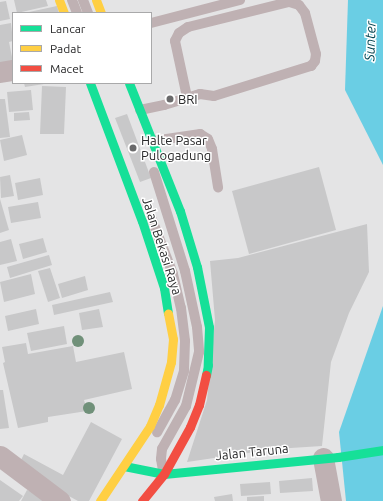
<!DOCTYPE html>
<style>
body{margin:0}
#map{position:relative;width:383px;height:501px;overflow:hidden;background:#e4e4e5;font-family:Ubuntu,sans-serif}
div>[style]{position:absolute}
.water>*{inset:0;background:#6acee4}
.building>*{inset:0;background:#c8c8c9}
.lane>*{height:10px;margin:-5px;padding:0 5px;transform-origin:5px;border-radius:5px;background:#bfb1b3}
.street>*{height:21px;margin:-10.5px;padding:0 10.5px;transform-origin:10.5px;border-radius:10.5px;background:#bfb1b3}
.fast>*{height:9px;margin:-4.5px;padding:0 4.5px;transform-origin:4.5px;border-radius:4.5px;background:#16e098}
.slow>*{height:9px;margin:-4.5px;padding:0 4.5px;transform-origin:4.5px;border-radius:4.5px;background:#ffcf43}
.jam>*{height:9px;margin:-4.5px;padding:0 4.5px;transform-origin:4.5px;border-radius:4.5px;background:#f24e42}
.trees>*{width:12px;height:12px;margin:-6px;border-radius:50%;background:#709079}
.dots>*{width:11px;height:11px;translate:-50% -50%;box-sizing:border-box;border:2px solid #fff;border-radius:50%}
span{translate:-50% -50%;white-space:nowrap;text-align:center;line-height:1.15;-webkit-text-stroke:3px #fff;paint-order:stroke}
.poi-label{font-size:13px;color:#29292a}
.left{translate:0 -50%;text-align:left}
.street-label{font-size:13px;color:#29292a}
.water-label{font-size:14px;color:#044450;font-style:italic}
.legend{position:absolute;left:12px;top:12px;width:140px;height:72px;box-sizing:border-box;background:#fff;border:1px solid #a9a9aa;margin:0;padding:5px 7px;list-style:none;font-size:12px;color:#29292a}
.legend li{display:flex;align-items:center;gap:8px;height:20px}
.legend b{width:20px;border:1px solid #a9a9aa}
</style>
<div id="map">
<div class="water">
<i style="clip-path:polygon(348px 0,383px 0,383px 165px,345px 90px)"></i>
<i style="clip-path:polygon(383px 306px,383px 501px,346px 501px,339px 432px)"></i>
</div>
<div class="building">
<i style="clip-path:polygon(14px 0,46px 0,48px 6px,17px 13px)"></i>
<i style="clip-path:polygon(6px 1px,10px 19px,0 21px,0 2px)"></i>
<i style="clip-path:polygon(57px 6px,59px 13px,29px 13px,29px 12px)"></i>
<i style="clip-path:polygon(11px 23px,13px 41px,9px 42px,13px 62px,0 66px,0 25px)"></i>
<i style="clip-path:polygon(24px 83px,44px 83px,44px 84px,25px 87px)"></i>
<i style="clip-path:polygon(42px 86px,66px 87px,64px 134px,40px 134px)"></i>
<i style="clip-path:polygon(31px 90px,33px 110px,9px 112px,7px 92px)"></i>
<i style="clip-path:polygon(0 99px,5px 99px,10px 137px,0 138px)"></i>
<i style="clip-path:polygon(29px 112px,30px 120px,14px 121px,14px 113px)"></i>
<i style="clip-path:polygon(127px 114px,151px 178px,140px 182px,115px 118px)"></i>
<i style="clip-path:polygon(22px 135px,27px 155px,4px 161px,0 140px)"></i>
<i style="clip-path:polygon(319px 167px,336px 230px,249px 254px,232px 191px)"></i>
<i style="clip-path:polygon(10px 175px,14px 196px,1px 198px,0 177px)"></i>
<i style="clip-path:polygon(40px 178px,43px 195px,18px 200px,15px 183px)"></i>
<i style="clip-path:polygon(0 199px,9px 230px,0 233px)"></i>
<i style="clip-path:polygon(38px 202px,41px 218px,11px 223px,8px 207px)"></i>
<i style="clip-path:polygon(367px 224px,369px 272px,349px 313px,331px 362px,322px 446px,275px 449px,187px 462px,207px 400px,215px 320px,210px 261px,238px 258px)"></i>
<i style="clip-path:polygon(43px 238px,47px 252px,23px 259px,19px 244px)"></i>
<i style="clip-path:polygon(11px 239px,17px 261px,0 265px,0 242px)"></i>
<i style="clip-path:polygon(49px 255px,52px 265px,10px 278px,7px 267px)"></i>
<i style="clip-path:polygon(50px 268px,60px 298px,48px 302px,38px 271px)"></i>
<i style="clip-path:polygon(31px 274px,35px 294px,4px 302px,0 282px)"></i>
<i style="clip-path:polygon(85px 276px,88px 290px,62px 298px,58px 284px)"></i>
<i style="clip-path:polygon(110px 292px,113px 302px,54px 315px,52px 305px)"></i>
<i style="clip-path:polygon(36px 309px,39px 324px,8px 331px,5px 316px)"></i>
<i style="clip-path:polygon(99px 309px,103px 327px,82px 330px,79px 313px)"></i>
<i style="clip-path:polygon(64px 326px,67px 344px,31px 351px,27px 333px)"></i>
<i style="clip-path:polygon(26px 343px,28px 354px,73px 346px,76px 362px,124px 352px,132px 389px,84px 400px,87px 411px,48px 417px,48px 422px,18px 428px,3px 363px,5px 362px,2px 347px)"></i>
<i style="clip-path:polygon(0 390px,3px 390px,9px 428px,0 429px)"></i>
<i style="clip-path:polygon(91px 422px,122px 439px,89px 501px,78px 501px,17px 468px,24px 454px,63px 475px)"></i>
<i style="clip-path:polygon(312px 478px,313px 491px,280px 493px,279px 481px)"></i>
<i style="clip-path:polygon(0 480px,23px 496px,19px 501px,0 501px)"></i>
<i style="clip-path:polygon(270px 482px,271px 494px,241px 496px,240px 484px)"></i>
<i style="clip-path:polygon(27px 490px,57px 501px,21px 501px)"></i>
<i style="clip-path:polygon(232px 494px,233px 501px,215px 501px,214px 497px)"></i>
<i style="clip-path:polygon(264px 496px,264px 501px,247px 501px,247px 497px)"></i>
</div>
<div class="lane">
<i style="left:72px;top:0;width:14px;rotate:69deg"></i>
<i style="left:83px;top:0;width:14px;rotate:69deg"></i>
<i style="left:151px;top:23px;width:92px;rotate:-14.5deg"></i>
<i style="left:140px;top:110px;width:25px;rotate:-12deg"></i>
<i style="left:164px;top:105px;width:38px;rotate:-17deg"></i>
<i style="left:200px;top:94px;width:14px;rotate:8deg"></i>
<i style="left:214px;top:96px;width:102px;rotate:-17.2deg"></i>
<i style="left:311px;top:66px;width:6px;rotate:-51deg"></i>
<i style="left:315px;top:61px;width:7px;rotate:-82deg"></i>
<i style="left:316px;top:54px;width:42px;rotate:-105deg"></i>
<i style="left:305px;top:13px;width:10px;rotate:-127deg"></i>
<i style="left:299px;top:5px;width:10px;rotate:-163deg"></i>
<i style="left:289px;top:2px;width:104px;rotate:166.1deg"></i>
<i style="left:188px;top:27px;width:11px;rotate:146deg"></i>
<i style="left:179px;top:33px;width:9px;rotate:117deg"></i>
<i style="left:175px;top:41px;width:57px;rotate:77.9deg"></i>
<i style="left:153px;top:141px;width:48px;rotate:-8.5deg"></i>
<i style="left:200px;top:134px;width:9px;rotate:32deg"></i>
<i style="left:208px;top:139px;width:11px;rotate:68deg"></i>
<i style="left:212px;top:149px;width:39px;rotate:81deg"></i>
<i style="left:154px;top:172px;width:104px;rotate:72.6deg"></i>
<i style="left:185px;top:271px;width:57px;rotate:77.9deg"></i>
<i style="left:197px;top:327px;width:25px;rotate:85deg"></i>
<i style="left:199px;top:352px;width:56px;rotate:103.5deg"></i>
<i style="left:186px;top:406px;width:49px;rotate:119.2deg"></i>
<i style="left:162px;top:449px;width:10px;rotate:96deg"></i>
<i style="left:161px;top:459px;width:11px;rotate:80deg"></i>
<i style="left:151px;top:217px;width:61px;rotate:68.9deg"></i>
<i style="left:173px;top:274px;width:35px;rotate:77deg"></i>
<i style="left:181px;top:308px;width:33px;rotate:83deg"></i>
<i style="left:185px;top:341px;width:30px;rotate:92deg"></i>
<i style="left:184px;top:371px;width:30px;rotate:107deg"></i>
<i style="left:175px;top:400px;width:37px;rotate:119deg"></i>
</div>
<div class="street">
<i style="left:0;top:72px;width:13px;rotate:-9deg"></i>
<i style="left:0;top:456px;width:75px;rotate:36.9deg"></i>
<i style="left:323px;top:458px;width:44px;rotate:79.5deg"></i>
</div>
<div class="fast">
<i style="left:90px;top:83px;width:147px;rotate:69.4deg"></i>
<i style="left:142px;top:221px;width:71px;rotate:71.8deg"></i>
<i style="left:164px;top:288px;width:25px;rotate:81deg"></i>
<i style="left:129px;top:83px;width:138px;rotate:68.3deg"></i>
<i style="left:180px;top:211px;width:59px;rotate:73.1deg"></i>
<i style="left:197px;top:267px;width:61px;rotate:78.7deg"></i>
<i style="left:209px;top:327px;width:38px;rotate:92deg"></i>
<i style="left:208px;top:365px;width:10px;rotate:101deg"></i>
<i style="left:124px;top:466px;width:41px;rotate:11.3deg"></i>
<i style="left:164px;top:474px;width:175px;rotate:-5.6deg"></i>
<i style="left:338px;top:457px;width:46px;rotate:-8.8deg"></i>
</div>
<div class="slow">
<i style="left:59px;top:0;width:14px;rotate:69deg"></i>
<i style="left:96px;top:0;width:14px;rotate:69deg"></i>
<i style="left:100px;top:501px;width:90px;rotate:-56.3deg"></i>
<i style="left:150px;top:426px;width:23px;rotate:-67deg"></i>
<i style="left:159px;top:405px;width:45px;rotate:-74.4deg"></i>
<i style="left:171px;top:362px;width:23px;rotate:-85deg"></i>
<i style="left:173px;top:339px;width:26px;rotate:-101deg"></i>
</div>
<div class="jam">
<i style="left:142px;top:501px;width:35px;rotate:-51deg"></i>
<i style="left:164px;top:474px;width:54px;rotate:-61deg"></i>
<i style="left:190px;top:427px;width:24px;rotate:-68deg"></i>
<i style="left:199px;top:405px;width:31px;rotate:-77deg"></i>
</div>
<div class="trees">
<i style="left:78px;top:341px"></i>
<i style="left:89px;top:408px"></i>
</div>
<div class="dots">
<i style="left:170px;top:99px;background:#6a6a6b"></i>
<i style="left:133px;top:148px;background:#6a6a6b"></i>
</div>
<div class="poi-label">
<span class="left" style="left:178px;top:99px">BRI</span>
<span class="left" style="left:141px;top:148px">Halte Pasar<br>Pulogadung</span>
</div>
<div class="street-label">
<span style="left:162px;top:246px;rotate:72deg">Jalan Bekasi Raya</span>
<span style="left:252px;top:452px;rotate:-6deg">Jalan Taruna</span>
</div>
<div class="water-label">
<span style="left:370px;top:41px;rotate:-88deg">Sunter</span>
</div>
<ul class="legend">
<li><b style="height:5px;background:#16e098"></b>Lancar</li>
<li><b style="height:5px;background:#ffcf43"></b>Padat</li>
<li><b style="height:5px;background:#f24e42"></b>Macet</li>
</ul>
</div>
